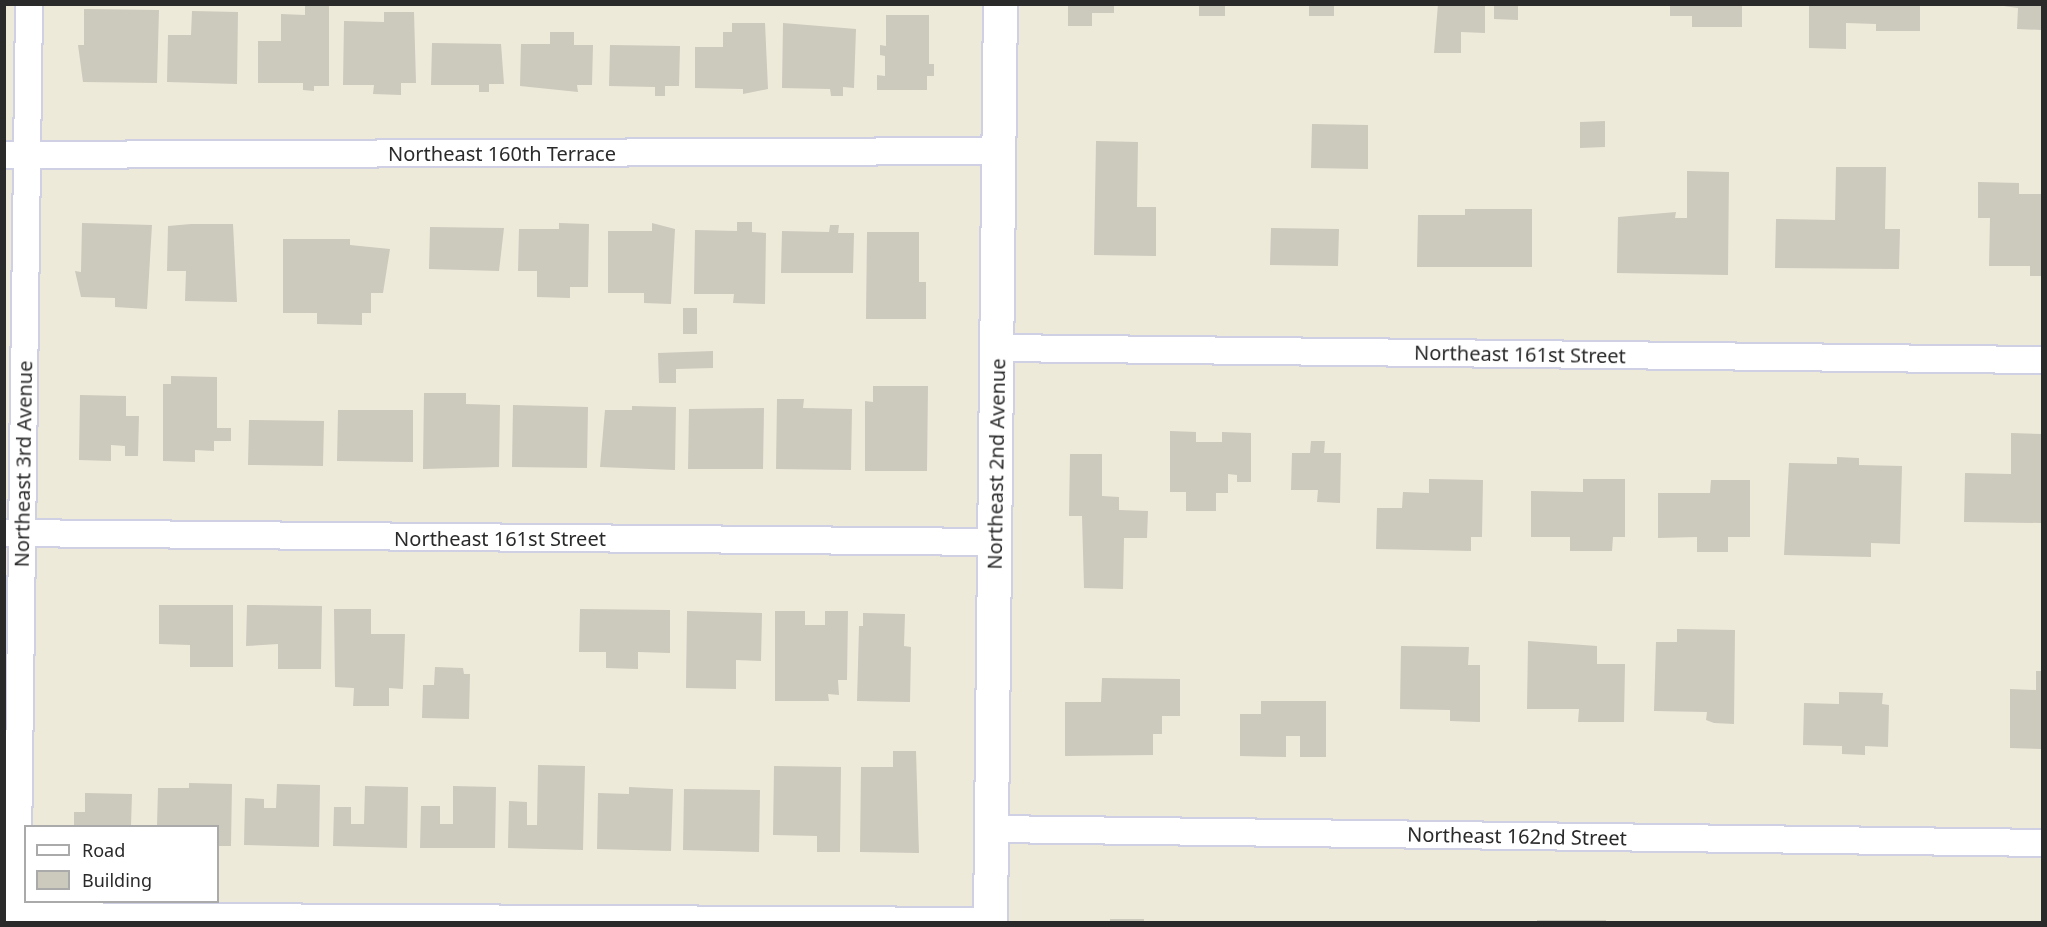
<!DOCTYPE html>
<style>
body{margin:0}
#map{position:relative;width:2047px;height:927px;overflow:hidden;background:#eeeada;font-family:"Noto Sans",sans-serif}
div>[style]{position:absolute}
.building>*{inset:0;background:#ccc9bd}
.roads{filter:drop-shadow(2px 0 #d0d0e5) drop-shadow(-2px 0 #d0d0e5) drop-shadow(0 2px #d0d0e5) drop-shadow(0 -2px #d0d0e5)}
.street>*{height:26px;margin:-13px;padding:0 13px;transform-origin:13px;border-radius:13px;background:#fff}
.secondary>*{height:33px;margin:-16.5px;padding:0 16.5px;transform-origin:16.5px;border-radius:16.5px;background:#fff}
span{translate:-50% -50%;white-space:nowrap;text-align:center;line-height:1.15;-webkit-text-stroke:5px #fff;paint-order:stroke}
.street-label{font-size:20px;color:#2a2a2a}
.frame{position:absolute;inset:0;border:6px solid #2a2a2a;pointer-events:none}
.legend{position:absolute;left:24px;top:825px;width:195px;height:78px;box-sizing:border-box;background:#fff;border:2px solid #aaa;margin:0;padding:8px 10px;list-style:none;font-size:18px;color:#2a2a2a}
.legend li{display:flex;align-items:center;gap:12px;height:30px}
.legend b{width:30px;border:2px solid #aaa}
</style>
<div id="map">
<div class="building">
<i style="clip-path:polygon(305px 4px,329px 4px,329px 86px,314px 86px,314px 91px,303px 90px,303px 83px,258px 83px,258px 41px,281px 41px,281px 14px,305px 15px)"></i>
<i style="clip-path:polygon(1068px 4px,1114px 4px,1114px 13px,1092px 13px,1092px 26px,1068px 26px)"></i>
<i style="clip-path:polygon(1199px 4px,1225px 4px,1225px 16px,1199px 16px)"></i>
<i style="clip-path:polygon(1309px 4px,1334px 4px,1334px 16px,1309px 16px)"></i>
<i style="clip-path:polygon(1438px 4px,1485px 4px,1485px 33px,1461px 32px,1461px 53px,1434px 53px)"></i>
<i style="clip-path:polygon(1494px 4px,1518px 4px,1518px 20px,1494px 19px)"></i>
<i style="clip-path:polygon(1670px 4px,1742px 4px,1742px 27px,1692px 27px,1692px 16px,1670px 16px)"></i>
<i style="clip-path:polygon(1809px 4px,1920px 4px,1920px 31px,1876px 31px,1876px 24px,1846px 23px,1846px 49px,1809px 48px)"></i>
<i style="clip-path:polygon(1989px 4px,2042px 4px,2042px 30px,2017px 29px,2018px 8px)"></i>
<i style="clip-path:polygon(84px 9px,159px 10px,157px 83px,83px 82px,78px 45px,84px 45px)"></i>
<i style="clip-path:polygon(192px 11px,238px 12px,237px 84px,167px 82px,168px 35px,191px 35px)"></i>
<i style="clip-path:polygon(384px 12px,414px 12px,416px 83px,401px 83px,401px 95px,373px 94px,374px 85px,343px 85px,344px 21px,384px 22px)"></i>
<i style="clip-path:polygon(886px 15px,929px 15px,929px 64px,934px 64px,934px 76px,927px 76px,927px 90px,877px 90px,877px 75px,885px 76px,885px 56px,880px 55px,880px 45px,886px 46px)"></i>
<i style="clip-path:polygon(732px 23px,765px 23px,768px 89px,743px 94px,743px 89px,695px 88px,695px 47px,723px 47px,723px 32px,732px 32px)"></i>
<i style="clip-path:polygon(783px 23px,856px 29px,854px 88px,843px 87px,843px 96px,831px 96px,830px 89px,782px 88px)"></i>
<i style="clip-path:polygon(550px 32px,574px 32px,574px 45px,593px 45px,592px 85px,577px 85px,578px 92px,520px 86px,521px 44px,550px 44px)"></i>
<i style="clip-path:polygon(432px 43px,501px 44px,504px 84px,489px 84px,489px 92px,479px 92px,479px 85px,431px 85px)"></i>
<i style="clip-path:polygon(610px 45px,680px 46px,679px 86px,665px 86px,665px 96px,655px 96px,655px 87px,609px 86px)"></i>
<i style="clip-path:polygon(1605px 121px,1605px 147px,1580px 148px,1580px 122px)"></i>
<i style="clip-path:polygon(1312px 124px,1368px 125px,1368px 169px,1311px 168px)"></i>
<i style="clip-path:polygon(1096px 141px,1138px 142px,1137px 207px,1156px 207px,1156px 256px,1094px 255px)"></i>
<i style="clip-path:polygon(1836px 167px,1886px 167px,1885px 229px,1900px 229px,1899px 269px,1775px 268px,1776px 219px,1835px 220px)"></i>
<i style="clip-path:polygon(1687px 171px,1729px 172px,1728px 275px,1617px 273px,1618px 217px,1676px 212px,1675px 218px,1687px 218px)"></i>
<i style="clip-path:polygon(1978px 182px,2019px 183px,2019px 194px,2042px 194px,2042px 276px,2030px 276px,2030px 266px,1989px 266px,1990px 218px,1978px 218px)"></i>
<i style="clip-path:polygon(1465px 209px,1532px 209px,1532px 267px,1417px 267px,1418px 215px,1465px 215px)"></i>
<i style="clip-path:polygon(737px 222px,752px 222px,752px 232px,766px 233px,765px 304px,733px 303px,734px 294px,694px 294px,695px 230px,737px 231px)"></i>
<i style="clip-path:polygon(82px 223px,152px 225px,147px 309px,115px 307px,115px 298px,81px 297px,75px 271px,81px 272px)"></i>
<i style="clip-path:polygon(559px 223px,589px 224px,588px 287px,570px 287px,570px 298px,537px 297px,537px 271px,518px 271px,519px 229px,559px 229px)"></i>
<i style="clip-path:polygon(652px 223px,675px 229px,671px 304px,644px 303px,644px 293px,608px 293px,608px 231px,652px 231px)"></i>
<i style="clip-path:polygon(191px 224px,233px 224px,237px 302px,185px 301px,186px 271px,167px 271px,168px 226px)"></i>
<i style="clip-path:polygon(830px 225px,839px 225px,838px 233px,854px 233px,853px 273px,781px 273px,782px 231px,829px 232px)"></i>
<i style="clip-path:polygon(430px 227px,504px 228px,499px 271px,429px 269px)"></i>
<i style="clip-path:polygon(1271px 228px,1339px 229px,1338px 266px,1270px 265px)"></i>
<i style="clip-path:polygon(867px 232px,919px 232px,919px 282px,926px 282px,926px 319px,866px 319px)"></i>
<i style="clip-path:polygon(283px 239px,350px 239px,350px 245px,390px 249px,383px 293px,371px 293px,371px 313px,362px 313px,362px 325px,317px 324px,317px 313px,283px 313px)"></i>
<i style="clip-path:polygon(683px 308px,697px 308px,697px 334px,683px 334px)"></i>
<i style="clip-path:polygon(713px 351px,713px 368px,676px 369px,676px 383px,659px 383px,658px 353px)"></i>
<i style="clip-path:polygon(171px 376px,217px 377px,217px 428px,231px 428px,231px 441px,214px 441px,214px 451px,195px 450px,195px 462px,163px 461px,163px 384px,171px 384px)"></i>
<i style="clip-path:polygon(873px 386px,928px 386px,927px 471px,865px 471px,865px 401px,873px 402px)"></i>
<i style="clip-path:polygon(424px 393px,466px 393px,466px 404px,500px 405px,499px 467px,423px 469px)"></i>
<i style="clip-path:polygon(80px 395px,126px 396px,126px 416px,139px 416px,138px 456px,125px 456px,125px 446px,111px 445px,111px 461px,79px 460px)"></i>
<i style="clip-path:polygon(777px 399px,804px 399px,803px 408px,852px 409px,851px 470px,776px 469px)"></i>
<i style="clip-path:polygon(513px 405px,588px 407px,587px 468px,512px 467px)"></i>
<i style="clip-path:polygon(632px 406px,676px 407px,675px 470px,600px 467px,605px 410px,632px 410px)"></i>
<i style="clip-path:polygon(764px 408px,763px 469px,688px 469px,689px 409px)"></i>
<i style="clip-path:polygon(338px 410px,413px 410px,413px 462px,337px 461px)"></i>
<i style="clip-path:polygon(249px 420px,324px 421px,323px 466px,248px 465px)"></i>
<i style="clip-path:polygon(1170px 431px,1196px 432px,1196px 442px,1222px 442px,1222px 432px,1251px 433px,1251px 482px,1237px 482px,1237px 475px,1228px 474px,1228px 493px,1216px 493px,1216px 511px,1186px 511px,1186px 492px,1170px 492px)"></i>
<i style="clip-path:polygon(2011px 433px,2042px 434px,2042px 523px,1964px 522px,1965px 473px,2011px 474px)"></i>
<i style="clip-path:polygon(1311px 441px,1325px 441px,1324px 453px,1341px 453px,1340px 503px,1317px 502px,1318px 490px,1291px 490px,1292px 453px,1310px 453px)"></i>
<i style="clip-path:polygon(1070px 454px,1102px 454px,1102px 496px,1119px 497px,1119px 510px,1148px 511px,1147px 538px,1124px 538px,1123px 589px,1084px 588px,1082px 516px,1069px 516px)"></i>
<i style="clip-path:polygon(1837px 457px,1859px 458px,1859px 465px,1902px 466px,1900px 544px,1871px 543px,1871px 557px,1784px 555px,1789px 463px,1837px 464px)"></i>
<i style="clip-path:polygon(1429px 479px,1483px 480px,1482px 537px,1471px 537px,1471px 551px,1376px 549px,1377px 508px,1402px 508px,1403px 492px,1429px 493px)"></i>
<i style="clip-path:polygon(1583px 479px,1625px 479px,1625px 537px,1613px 537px,1612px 551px,1570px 551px,1570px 537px,1531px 537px,1531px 491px,1583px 492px)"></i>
<i style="clip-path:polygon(1711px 480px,1750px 480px,1750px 537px,1728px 537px,1728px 552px,1697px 552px,1697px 537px,1658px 538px,1658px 493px,1710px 493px)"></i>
<i style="clip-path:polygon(159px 605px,233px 605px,233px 667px,190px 667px,190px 645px,159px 644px)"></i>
<i style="clip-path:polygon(247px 605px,322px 606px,321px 669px,278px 669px,278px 644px,246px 646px)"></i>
<i style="clip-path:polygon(334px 609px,371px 609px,371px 634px,405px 634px,403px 689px,389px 688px,389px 706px,353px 706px,354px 688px,335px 687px)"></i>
<i style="clip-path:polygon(580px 609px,670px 610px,670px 653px,638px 652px,638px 669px,606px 668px,606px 652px,579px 652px)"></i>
<i style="clip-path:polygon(687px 611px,762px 613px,761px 661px,736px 660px,736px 689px,686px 688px)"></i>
<i style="clip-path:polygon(775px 611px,805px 611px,805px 625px,825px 625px,825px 611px,848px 611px,847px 680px,838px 680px,839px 695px,828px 694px,829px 701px,775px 701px)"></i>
<i style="clip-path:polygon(863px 613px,905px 614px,904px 646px,911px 647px,910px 702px,857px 701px,859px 626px,863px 626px)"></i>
<i style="clip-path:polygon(1677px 629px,1735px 630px,1734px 724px,1714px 723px,1706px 720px,1707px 712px,1654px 711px,1656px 642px,1677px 642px)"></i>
<i style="clip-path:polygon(1528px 641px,1597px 646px,1597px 664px,1625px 664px,1624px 722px,1578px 722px,1579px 709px,1527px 709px)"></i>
<i style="clip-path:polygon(1401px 646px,1469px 647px,1468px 665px,1480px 665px,1480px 722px,1450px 721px,1450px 710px,1400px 709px)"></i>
<i style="clip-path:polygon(435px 667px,463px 668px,464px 674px,470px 674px,469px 719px,422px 718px,423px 685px,434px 685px)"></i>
<i style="clip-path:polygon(2036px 671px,2042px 671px,2042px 749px,2010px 748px,2010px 689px,2036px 690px)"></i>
<i style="clip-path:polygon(1102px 678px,1180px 679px,1180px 716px,1162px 716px,1162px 734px,1153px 734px,1153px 755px,1065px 756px,1065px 702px,1101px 702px)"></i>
<i style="clip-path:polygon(1839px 692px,1883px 693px,1882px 704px,1889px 705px,1888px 747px,1865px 746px,1865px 755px,1842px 754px,1842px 746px,1803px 745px,1804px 703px,1839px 704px)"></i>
<i style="clip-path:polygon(1261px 701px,1326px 701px,1326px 757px,1300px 757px,1300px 736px,1286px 736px,1286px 757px,1240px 756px,1240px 714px,1261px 714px)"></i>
<i style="clip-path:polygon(893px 751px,916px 751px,919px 853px,860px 852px,861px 767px,893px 767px)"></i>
<i style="clip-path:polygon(538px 765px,585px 766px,583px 850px,508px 848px,509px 801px,527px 802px,527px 825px,537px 825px)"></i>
<i style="clip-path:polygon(774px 766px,841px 767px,840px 852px,817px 852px,817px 836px,773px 835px)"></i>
<i style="clip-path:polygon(189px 783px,232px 784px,231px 846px,218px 846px,218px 826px,157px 826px,158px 788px,189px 788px)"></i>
<i style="clip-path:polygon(277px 784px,320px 785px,319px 847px,244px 845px,245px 798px,264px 799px,264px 808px,276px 808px)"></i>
<i style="clip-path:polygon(365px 786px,408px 787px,407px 848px,333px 846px,334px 807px,351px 807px,351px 824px,364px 824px)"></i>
<i style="clip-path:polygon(453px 786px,496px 787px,495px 848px,420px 848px,421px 806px,440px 806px,440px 824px,453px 824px)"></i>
<i style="clip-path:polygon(629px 787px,673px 789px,671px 851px,597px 849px,598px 793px,629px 794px)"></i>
<i style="clip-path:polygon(684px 789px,760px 790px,759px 852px,683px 850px)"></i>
<i style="clip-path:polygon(85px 793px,132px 794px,131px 826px,74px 826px,74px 812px,85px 812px)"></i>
<i style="clip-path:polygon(1110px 919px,1144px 919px,1144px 922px,1110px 922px)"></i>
<i style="clip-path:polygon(1537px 920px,1606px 920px,1606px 922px,1537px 922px)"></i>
</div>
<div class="roads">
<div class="street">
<i style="left:4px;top:155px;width:995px;rotate:-0.23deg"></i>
<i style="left:997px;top:348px;width:1045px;rotate:0.66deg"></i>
<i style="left:4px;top:533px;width:992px;rotate:0.52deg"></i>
<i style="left:991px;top:829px;width:1051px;rotate:0.76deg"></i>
<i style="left:4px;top:916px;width:986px;rotate:0.29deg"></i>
<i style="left:17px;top:922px;width:918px;rotate:-89.25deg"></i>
</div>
<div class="secondary">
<i style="left:990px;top:922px;width:918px;rotate:-89.38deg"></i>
</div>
</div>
<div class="street-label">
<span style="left:502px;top:153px">Northeast 160th Terrace</span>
<span style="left:1520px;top:354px;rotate:1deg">Northeast 161st Street</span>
<span style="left:23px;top:464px;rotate:-89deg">Northeast 3rd Avenue</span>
<span style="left:996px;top:464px;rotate:-89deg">Northeast 2nd Avenue</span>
<span style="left:500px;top:538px">Northeast 161st Street</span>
<span style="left:1517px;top:836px;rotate:1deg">Northeast 162nd Street</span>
</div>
<div class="frame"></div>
<ul class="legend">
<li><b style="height:8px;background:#fff"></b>Road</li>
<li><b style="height:16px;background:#ccc9bd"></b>Building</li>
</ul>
</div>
